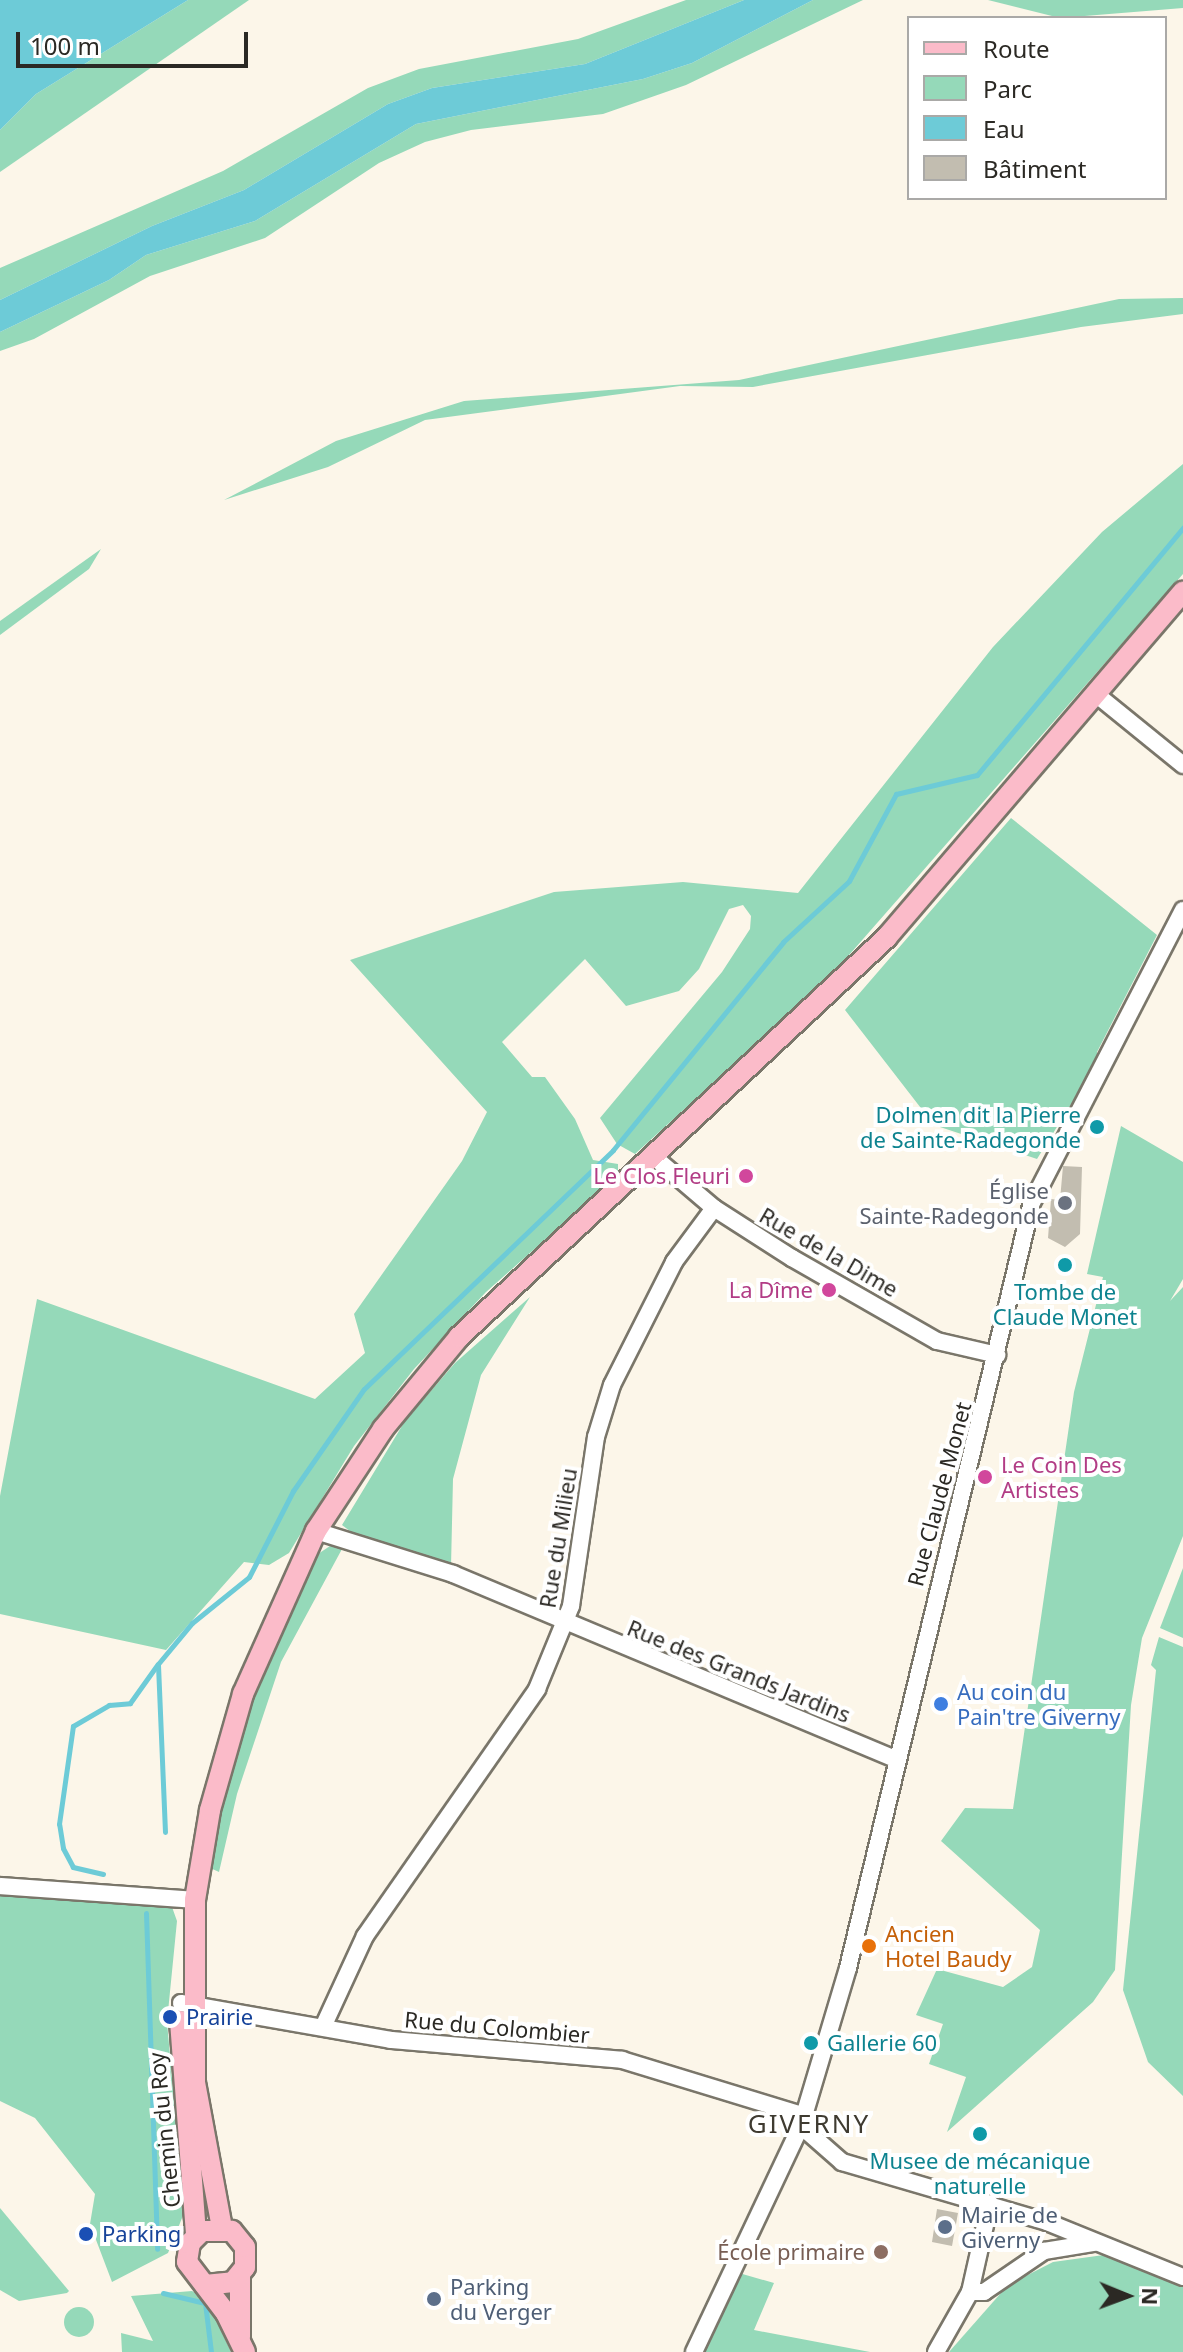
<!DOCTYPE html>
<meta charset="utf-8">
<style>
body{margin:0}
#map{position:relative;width:1183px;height:2352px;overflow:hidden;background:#fcf6e9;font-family:"Noto Sans",sans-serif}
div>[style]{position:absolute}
.green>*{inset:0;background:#95d9b9}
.round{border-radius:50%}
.water>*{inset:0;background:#6dcbd7}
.stream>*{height:5px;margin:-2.5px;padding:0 2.5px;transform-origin:2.5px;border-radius:2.5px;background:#6dcbd7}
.building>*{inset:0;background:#c2bdb0}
.roads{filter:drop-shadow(2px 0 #7a766a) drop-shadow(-2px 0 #7a766a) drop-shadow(0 2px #7a766a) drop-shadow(0 -2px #7a766a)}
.minor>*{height:16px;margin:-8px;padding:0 8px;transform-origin:8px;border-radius:8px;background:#fff}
.major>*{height:20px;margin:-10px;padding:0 10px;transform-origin:10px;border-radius:10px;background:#fbbbc9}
.dots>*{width:22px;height:22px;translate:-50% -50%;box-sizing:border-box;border:4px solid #fff;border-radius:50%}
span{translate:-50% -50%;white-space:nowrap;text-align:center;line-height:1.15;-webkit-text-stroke:8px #fff;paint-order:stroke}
.culture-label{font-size:22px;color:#0d838f}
.right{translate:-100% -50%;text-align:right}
.left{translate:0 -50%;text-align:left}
.hotel-label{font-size:22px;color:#b23c85}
.worship-label{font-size:22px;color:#5b616d}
.street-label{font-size:22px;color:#2b2924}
.shop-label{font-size:22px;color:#366cbe}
.food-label{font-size:22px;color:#c56008}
.transit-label{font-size:22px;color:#164399}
.service-label{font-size:22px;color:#4e5e75}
.education-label{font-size:22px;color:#785e54}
.quarter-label{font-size:26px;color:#3f3b31;letter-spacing:2px}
.legend{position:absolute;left:907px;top:16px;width:260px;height:184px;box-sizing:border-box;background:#fff;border:2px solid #aaa9a7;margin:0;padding:10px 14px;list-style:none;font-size:24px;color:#2b2924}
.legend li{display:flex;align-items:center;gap:16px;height:40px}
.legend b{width:40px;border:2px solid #aaa9a7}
.north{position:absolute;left:1087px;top:2256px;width:80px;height:80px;-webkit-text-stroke:6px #fff;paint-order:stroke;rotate:91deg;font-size:22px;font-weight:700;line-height:32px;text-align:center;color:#2b2924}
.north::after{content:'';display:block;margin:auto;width:28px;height:36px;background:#2b2924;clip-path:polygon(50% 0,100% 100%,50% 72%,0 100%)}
.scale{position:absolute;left:16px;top:32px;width:232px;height:36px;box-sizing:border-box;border:4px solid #2b2924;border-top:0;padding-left:10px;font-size:24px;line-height:28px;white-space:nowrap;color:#2b2924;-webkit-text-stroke:6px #fff;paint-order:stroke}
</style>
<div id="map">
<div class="green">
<i style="clip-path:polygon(188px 0,249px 0,0 172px,0 130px,36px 94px)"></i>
<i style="clip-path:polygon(686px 0,744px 0,585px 64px,432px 88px,388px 104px,244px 190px,152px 226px,0 300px,0 268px,223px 171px,368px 88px,419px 69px,578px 39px)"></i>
<i style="clip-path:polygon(813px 0,863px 0,686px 85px,603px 114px,471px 130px,425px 142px,379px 163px,265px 238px,150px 276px,34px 339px,0 351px,0 332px,109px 280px,146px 255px,255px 221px,416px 124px,643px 79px,692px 63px)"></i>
<i style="clip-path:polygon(988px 0,1183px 0,1183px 8px,1060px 18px)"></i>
<i style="clip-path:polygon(1183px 298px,1183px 314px,1081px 327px,753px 387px,680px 386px,425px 420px,328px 467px,224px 500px,336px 441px,464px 401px,739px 380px,1119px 299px)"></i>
<i style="clip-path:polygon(1183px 464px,1183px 574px,828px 979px,635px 1154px,617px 1144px,600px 1118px,722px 972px,750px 929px,751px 916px,743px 905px,729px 909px,699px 969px,679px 991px,626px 1006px,585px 959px,502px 1042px,532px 1077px,545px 1077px,575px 1119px,593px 1160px,618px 1164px,618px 1175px,486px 1292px,414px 1369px,354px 1446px,289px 1553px,269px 1565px,244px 1562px,166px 1650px,0 1614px,0 1496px,37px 1299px,315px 1399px,365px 1353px,354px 1314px,462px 1161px,487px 1112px,350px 960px,554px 892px,683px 882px,798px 893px,993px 647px,1102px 532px)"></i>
<i style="clip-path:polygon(101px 549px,89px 569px,0 635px,0 621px)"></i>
<i style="clip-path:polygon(1011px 818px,1157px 935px,1097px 1052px,1098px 1061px,1037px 1159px,934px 1125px,845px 1010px)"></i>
<i style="clip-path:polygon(1121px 1126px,1183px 1162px,1183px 1279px,1170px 1301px,1183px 1287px,1183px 1536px,1142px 1638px,1131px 1705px,1115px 1970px,1093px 2002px,947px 2132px,966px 2077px,929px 2064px,943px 2024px,916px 2015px,937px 1969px,1003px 1987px,1032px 1967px,1040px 1930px,941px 1841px,965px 1808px,1013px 1809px,1074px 1392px,1103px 1277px,1087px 1274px)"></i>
<i style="clip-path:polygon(530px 1297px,481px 1375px,453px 1479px,451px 1567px,359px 1538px,342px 1525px,405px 1421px,455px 1363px)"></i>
<i style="clip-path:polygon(330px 1546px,342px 1549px,281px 1662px,237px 1794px,219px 1872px,206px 1866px,243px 1722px,291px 1602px,318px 1554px)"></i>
<i style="clip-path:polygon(1183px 1568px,1183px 1638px,1160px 1628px)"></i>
<i style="clip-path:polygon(1159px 1637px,1183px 1647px,1183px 2096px,1148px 2062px,1123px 1990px,1156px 1670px,1151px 1665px)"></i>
<i style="clip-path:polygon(0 1891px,172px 1907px,177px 1921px,167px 2022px,184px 2213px,168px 2253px,112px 2282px,90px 2224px,95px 2194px,35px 2118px,0 2101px)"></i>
<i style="clip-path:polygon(0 2208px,69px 2291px,67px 2293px,19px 2301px,0 2290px)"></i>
<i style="clip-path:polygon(1111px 2254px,1166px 2273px,1183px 2285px,1183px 2352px,949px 2352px,1008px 2285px,1053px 2262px)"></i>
<i style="clip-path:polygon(739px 2273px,774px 2283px,754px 2330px,870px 2352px,702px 2352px)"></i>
<i style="clip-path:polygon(192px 2291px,207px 2300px,231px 2352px,122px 2352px,121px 2333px,153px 2341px,131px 2296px)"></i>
<i class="round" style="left:64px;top:2307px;width:30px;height:30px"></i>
</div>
<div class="water">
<i style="clip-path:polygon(0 0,188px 0,36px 94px,0 130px)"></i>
<i style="clip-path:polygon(744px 0,813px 0,692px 63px,643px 79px,416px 124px,255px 221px,146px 255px,109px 280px,0 332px,0 300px,152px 226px,244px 190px,388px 104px,432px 88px,585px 64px)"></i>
</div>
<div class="stream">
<i style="left:165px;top:1832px;width:168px;rotate:-92.4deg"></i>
<i style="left:158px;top:1664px;width:53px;rotate:-50.3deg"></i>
<i style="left:192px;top:1623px;width:73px;rotate:-38.9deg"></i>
<i style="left:249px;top:1577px;width:97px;rotate:-62.9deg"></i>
<i style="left:293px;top:1491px;width:124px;rotate:-55.2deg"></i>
<i style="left:364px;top:1389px;width:345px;rotate:-43.8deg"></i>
<i style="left:613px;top:1150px;width:269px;rotate:-50.7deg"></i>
<i style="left:783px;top:942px;width:90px;rotate:-42.7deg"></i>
<i style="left:849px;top:881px;width:99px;rotate:-61.6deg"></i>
<i style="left:896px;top:794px;width:83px;rotate:-13.2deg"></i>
<i style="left:977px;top:775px;width:322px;rotate:-50.2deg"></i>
<i style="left:103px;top:1874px;width:31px;rotate:-167deg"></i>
<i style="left:73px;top:1867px;width:21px;rotate:-118deg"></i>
<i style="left:63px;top:1848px;width:24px;rotate:-99deg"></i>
<i style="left:59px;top:1824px;width:99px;rotate:-81.9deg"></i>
<i style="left:73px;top:1726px;width:42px;rotate:-30.3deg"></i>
<i style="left:109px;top:1705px;width:21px;rotate:-5deg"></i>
<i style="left:130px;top:1703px;width:47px;rotate:-54.6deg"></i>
<i style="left:146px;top:1913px;width:336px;rotate:88.1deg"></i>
<i style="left:163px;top:2293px;width:43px;rotate:13.4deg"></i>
<i style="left:205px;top:2303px;width:49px;rotate:83deg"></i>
</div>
<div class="building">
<i style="clip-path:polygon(1063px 1166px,1082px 1167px,1080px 1234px,1065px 1247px,1048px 1238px,1051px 1199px,1060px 1200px)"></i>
<i style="clip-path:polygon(937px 2209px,958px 2213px,952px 2246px,932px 2242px)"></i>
</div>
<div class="roads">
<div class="minor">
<i style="left:1097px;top:695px;width:111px;rotate:39.1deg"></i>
<i style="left:1183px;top:910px;width:329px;rotate:117.3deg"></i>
<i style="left:1032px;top:1202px;width:788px;rotate:103.51deg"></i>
<i style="left:848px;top:1968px;width:165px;rotate:106.6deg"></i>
<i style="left:801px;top:2126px;width:55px;rotate:41.3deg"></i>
<i style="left:842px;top:2162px;width:214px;rotate:16.3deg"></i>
<i style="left:1047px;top:2222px;width:147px;rotate:22deg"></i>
<i style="left:654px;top:1157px;width:79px;rotate:40.4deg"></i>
<i style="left:714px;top:1208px;width:93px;rotate:32.7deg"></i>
<i style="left:792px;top:1258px;width:167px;rotate:29.8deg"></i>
<i style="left:937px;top:1341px;width:62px;rotate:13.1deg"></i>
<i style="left:316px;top:1531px;width:144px;rotate:17.4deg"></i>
<i style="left:453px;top:1574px;width:480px;rotate:22.7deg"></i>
<i style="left:0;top:1886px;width:196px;rotate:4.1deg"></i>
<i style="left:181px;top:2003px;width:213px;rotate:10deg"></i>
<i style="left:391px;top:2040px;width:232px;rotate:4.9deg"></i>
<i style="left:622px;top:2060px;width:191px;rotate:17deg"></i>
<i style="left:323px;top:2027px;width:100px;rotate:-65.2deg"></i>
<i style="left:365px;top:1936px;width:301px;rotate:-55.1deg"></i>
<i style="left:537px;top:1689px;width:90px;rotate:-67.7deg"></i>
<i style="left:571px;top:1606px;width:171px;rotate:-81.6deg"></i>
<i style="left:596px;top:1437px;width:54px;rotate:-72.9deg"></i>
<i style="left:612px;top:1385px;width:138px;rotate:-63.2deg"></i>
<i style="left:674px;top:1262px;width:67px;rotate:-53.5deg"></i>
<i style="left:970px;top:2292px;width:14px"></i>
<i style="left:984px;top:2292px;width:73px;rotate:-34.3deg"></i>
<i style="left:1044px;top:2251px;width:51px;rotate:-9.1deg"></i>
<i style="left:694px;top:2352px;width:250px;rotate:-64.7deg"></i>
<i style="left:936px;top:2352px;width:69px;rotate:-60.5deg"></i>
<i style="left:970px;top:2292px;width:91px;rotate:-77.3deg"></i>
</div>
<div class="major">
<i style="left:180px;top:2021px;width:215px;rotate:85.7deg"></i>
<i style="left:222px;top:2228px;width:147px;rotate:-100.5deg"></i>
<i style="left:195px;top:2083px;width:183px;rotate:-90deg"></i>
<i style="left:195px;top:1900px;width:91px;rotate:-80.5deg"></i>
<i style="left:210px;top:1810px;width:121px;rotate:-74.1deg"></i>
<i style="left:243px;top:1694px;width:179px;rotate:-65.9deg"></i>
<i style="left:316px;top:1531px;width:122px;rotate:-56.7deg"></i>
<i style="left:383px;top:1429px;width:119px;rotate:-50.4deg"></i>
<i style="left:459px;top:1337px;width:586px;rotate:-43.06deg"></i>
<i style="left:887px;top:937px;width:455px;rotate:-49.4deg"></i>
<i style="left:205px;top:2285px;width:28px;rotate:-6deg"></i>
<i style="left:233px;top:2282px;width:19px;rotate:-51deg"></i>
<i style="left:245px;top:2267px;width:20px;rotate:-90deg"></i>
<i style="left:245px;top:2247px;width:21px;rotate:-129deg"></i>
<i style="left:232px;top:2231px;width:30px;rotate:180deg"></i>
<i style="left:202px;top:2231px;width:17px;rotate:135deg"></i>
<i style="left:190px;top:2243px;width:19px;rotate:99deg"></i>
<i style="left:187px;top:2262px;width:64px;rotate:52.6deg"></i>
<i style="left:226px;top:2313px;width:43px;rotate:64deg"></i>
<i style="left:240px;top:2337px;width:62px;rotate:-90deg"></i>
</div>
</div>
<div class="dots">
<i style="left:1097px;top:1127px;background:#0f9aa8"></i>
<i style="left:746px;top:1176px;background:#d1479c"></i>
<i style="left:1065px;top:1203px;background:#6b7280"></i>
<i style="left:1065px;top:1265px;background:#0f9aa8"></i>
<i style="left:829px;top:1290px;background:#d1479c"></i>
<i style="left:985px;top:1477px;background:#d1479c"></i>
<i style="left:941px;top:1704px;background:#3f7fe0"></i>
<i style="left:869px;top:1946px;background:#e8710a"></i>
<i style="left:170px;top:2017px;background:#1a4fb4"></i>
<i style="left:811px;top:2043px;background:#0f9aa8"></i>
<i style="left:980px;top:2134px;background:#0f9aa8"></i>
<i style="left:945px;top:2227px;background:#5c6f8a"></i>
<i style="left:86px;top:2234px;background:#1a4fb4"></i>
<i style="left:881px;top:2252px;background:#8d6e63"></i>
<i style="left:434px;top:2299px;background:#5c6f8a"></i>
</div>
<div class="culture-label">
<span class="right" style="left:1081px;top:1127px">Dolmen dit la Pierre<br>de Sainte-Radegonde</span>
<span style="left:1065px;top:1304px">Tombe de<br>Claude Monet</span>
<span class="left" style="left:827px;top:2043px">Gallerie 60</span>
<span style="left:980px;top:2173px">Musee de mécanique<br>naturelle</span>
</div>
<div class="hotel-label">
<span class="right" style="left:730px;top:1176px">Le Clos Fleuri</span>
<span class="right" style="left:813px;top:1290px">La Dîme</span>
<span class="left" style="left:1001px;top:1477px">Le Coin Des<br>Artistes</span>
</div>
<div class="worship-label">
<span class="right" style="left:1049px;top:1203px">Église<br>Sainte-Radegonde</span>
</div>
<div class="street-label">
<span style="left:829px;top:1252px;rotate:30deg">Rue de la Dime</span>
<span style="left:939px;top:1494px;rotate:-75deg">Rue Claude Monet</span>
<span style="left:558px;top:1538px;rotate:-81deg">Rue du Milieu</span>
<span style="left:739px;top:1671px;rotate:22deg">Rue des Grands Jardins</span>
<span style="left:497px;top:2027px;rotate:5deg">Rue du Colombier</span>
<span style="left:164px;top:2130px;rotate:-96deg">Chemin du Roy</span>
</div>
<div class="shop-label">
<span class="left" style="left:957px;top:1704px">Au coin du<br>Pain'tre Giverny</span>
</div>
<div class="food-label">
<span class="left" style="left:885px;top:1946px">Ancien<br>Hotel Baudy</span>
</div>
<div class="transit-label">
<span class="left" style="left:186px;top:2017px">Prairie</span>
<span class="left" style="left:102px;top:2234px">Parking</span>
</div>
<div class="service-label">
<span class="left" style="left:961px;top:2227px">Mairie de<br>Giverny</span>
<span class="left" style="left:450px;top:2299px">Parking<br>du Verger</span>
</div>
<div class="education-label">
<span class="right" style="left:865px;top:2252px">École primaire</span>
</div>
<div class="quarter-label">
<span style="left:809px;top:2124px">GIVERNY</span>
</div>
<ul class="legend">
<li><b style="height:10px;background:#fbbbc9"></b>Route</li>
<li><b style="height:22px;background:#95d9b9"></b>Parc</li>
<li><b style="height:22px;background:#6dcbd7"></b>Eau</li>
<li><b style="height:22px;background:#c2bdb0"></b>Bâtiment</li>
</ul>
<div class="north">N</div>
<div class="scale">100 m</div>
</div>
